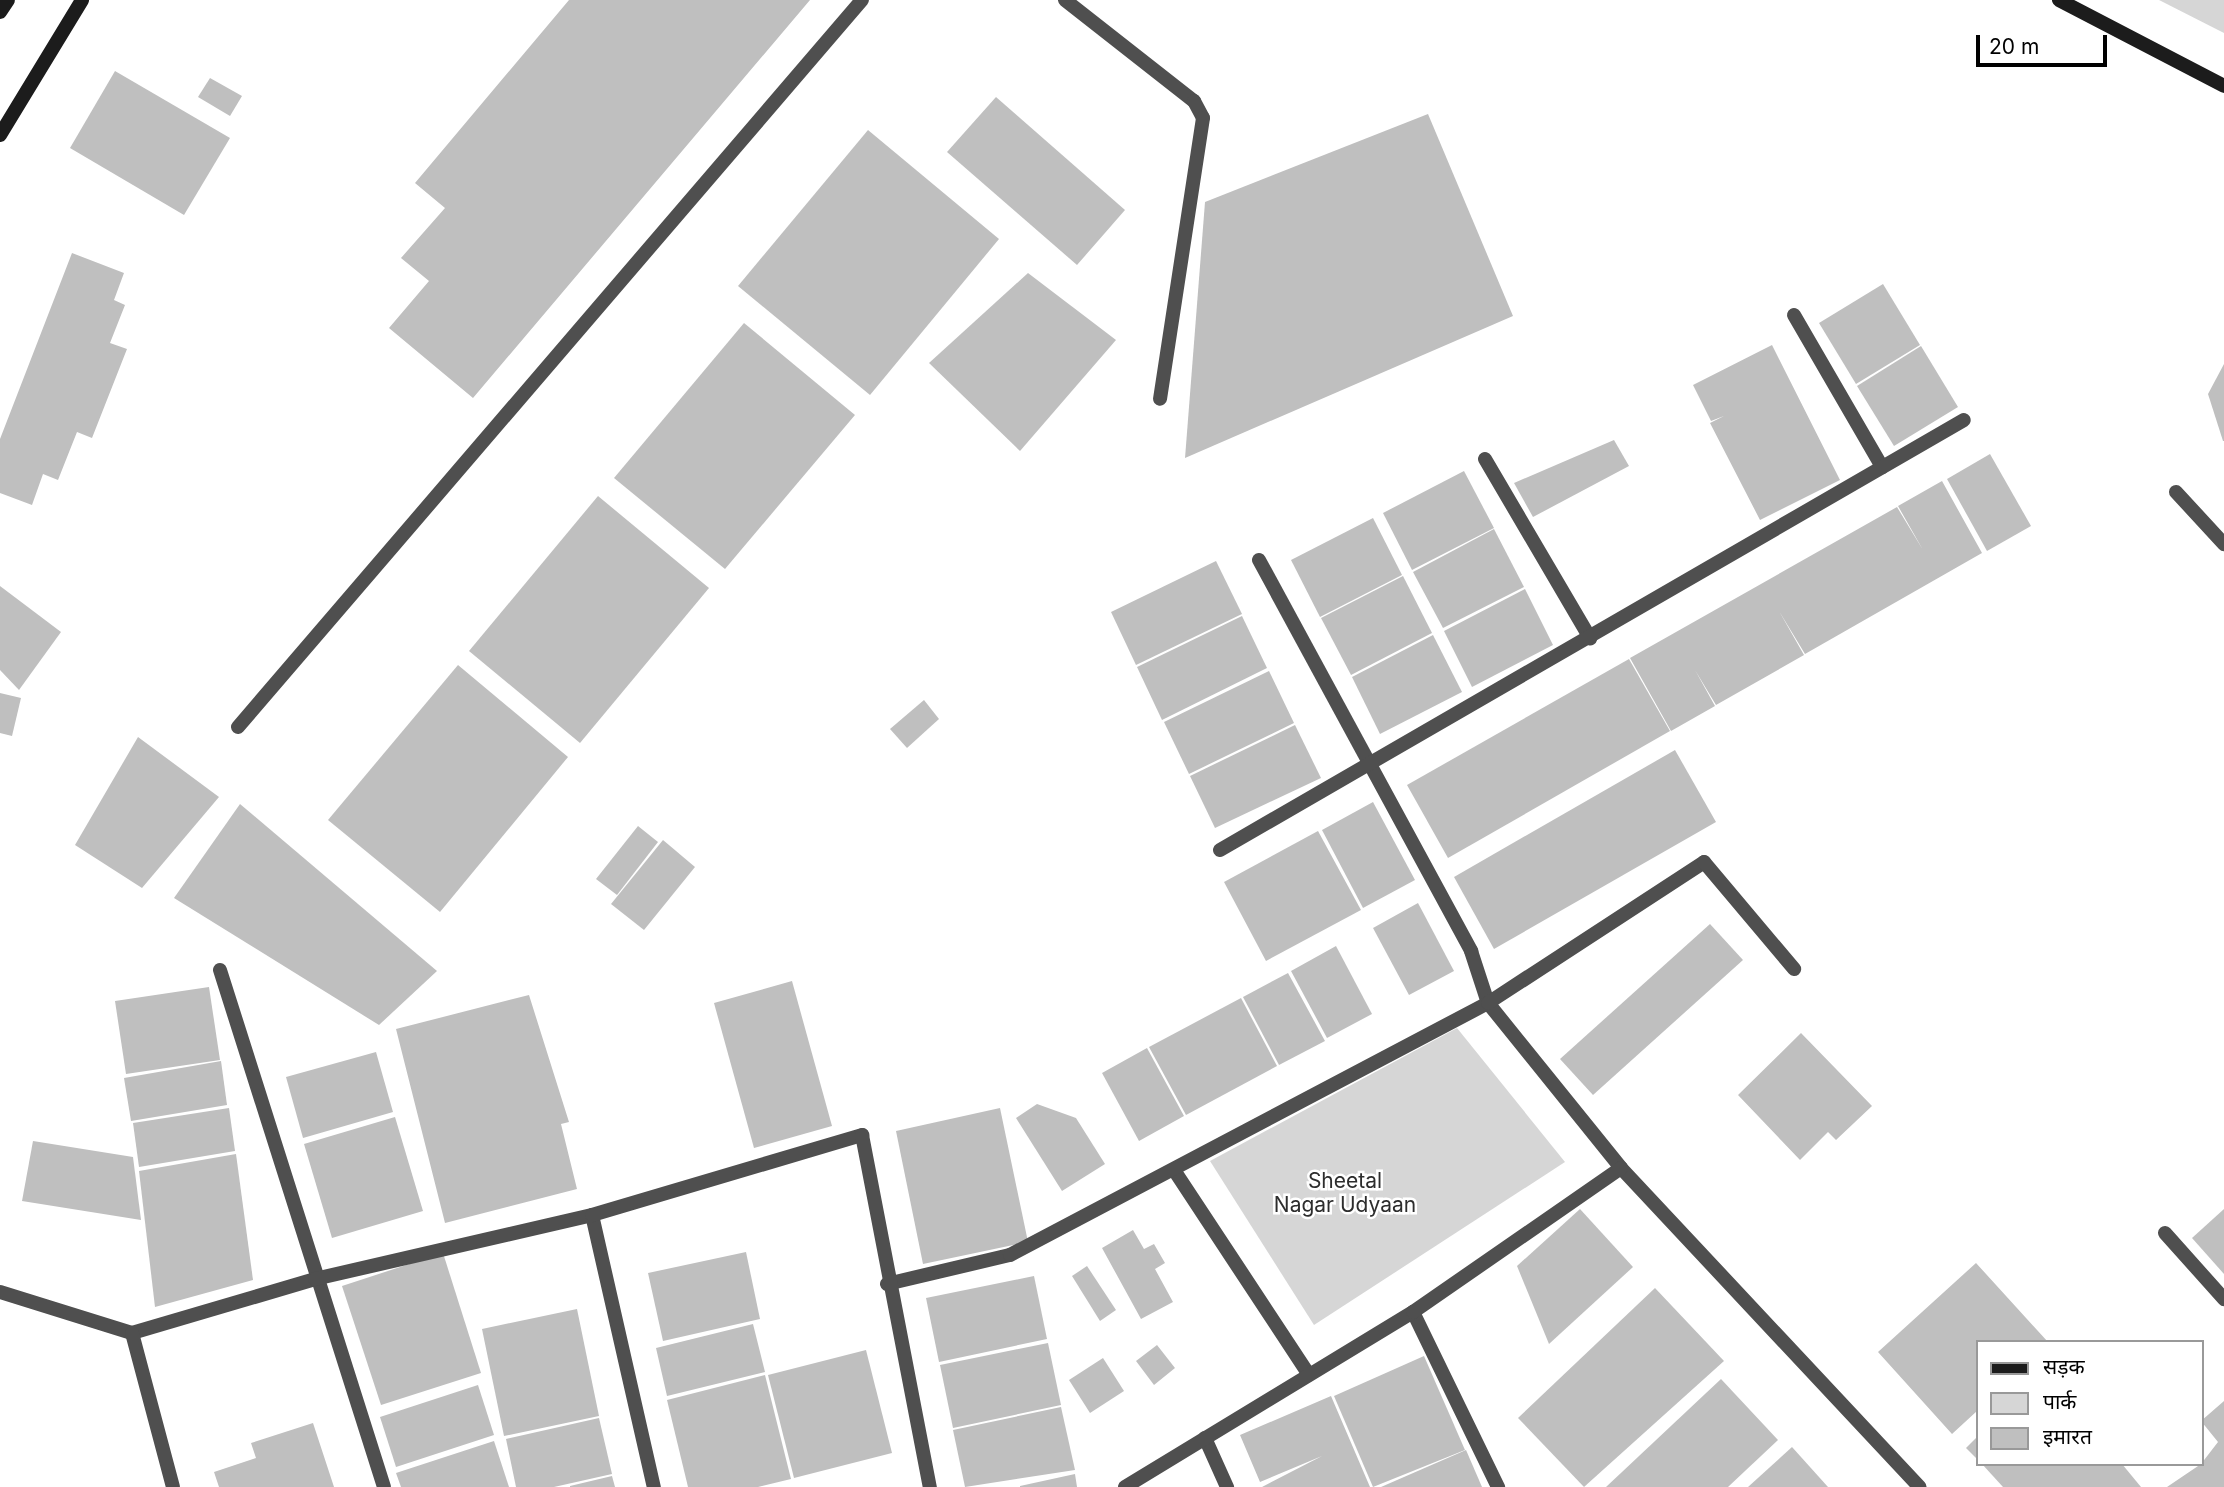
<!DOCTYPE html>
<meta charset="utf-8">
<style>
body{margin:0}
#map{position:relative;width:2224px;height:1487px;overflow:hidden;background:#fff;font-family:Inter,"Noto Sans Devanagari",sans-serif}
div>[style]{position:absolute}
.green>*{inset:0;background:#d6d6d6}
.building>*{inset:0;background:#bfbfbf}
.street>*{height:14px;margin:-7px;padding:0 7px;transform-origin:7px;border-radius:7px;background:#4f4f4f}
.secondary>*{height:14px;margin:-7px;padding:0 7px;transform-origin:7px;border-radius:7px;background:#1c1c1c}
span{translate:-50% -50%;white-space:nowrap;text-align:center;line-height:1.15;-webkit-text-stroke:5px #fff;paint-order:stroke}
.park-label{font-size:21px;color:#2d2d2d}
.legend{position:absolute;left:1976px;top:1340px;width:228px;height:126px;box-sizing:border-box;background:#fff;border:2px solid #999;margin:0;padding:9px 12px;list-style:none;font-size:21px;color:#000}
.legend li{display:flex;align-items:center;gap:14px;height:35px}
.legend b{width:35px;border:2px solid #999}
.scale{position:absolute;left:1976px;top:35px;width:131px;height:32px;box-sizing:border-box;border:4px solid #000;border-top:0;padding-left:9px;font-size:21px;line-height:24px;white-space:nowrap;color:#000;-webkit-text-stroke:5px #fff;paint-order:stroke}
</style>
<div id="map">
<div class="green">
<i style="clip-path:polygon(2159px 0,2224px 0,2224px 33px)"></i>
<i style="clip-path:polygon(1457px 1028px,1565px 1162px,1314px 1325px,1210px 1161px)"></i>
</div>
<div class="building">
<i style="clip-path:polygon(569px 0,810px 0,473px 398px,389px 328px,429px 281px,401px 258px,445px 208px,415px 183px)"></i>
<i style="clip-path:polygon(115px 71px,230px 138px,184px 215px,70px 148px)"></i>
<i style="clip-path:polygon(210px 78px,242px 96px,230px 116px,198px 97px)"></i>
<i style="clip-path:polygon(996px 97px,1125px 210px,1077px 265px,947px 152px)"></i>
<i style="clip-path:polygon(1428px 114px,1513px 316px,1185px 458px,1205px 202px)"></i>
<i style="clip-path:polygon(868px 130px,999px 239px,870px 395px,738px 286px)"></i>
<i style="clip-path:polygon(72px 253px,124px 273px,114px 300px,125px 305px,110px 343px,127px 349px,92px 438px,77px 432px,58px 480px,43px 474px,32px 505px,0 493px,0 439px)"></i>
<i style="clip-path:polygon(1028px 273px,1116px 340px,1020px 451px,929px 363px)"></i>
<i style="clip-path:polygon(1883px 284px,1920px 345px,1856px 384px,1819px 323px)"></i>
<i style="clip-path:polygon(744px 323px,855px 415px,725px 569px,614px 478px)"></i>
<i style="clip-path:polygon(1772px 345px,1840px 480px,1760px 520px,1710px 423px,1724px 416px,1711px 421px,1693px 385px)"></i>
<i style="clip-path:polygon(1921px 346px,1958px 407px,1894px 446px,1857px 386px)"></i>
<i style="clip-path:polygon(2224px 364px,2224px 441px,2223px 441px,2208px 394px)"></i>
<i style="clip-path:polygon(1614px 440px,1629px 466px,1533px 517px,1514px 483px)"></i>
<i style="clip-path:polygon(1990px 454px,2031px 526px,1987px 551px,1947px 479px)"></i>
<i style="clip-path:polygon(1464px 471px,1494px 528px,1412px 570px,1383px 513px)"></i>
<i style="clip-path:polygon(1942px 481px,1982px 553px,1805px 654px,1779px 611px,1804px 655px,1716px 705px,1695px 670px,1715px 706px,1671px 731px,1630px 658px,1897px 507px,1923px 550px,1898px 506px)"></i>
<i style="clip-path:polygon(598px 496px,709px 588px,580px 743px,469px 651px)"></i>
<i style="clip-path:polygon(1373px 518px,1402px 575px,1320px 617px,1291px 560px)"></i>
<i style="clip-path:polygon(1494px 529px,1524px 587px,1443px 628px,1413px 572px)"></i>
<i style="clip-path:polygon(1216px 561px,1242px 614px,1136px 665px,1111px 612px)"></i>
<i style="clip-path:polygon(1403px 576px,1432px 633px,1351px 675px,1321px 618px)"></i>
<i style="clip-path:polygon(0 586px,61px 632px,19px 690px,0 670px)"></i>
<i style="clip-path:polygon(1525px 589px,1553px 645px,1472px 687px,1444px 631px)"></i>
<i style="clip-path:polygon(1242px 616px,1267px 668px,1162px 720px,1137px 667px)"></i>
<i style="clip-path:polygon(1433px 635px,1462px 692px,1380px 734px,1352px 677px)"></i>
<i style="clip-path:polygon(1629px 659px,1670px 731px,1448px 858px,1407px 785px)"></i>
<i style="clip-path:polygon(458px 665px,568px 757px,440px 912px,328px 820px)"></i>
<i style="clip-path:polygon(1269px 671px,1294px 723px,1189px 774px,1164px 722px)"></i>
<i style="clip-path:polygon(0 693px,21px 698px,12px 736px,0 733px)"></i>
<i style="clip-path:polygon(924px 700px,939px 719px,907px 748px,890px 729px)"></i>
<i style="clip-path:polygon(1295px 725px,1321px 778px,1215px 828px,1190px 776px)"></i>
<i style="clip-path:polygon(138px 737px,219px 797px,142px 888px,75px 845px)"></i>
<i style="clip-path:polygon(1675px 750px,1716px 822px,1494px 949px,1454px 877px)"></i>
<i style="clip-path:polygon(1373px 802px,1415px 880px,1363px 908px,1322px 830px)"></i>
<i style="clip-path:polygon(240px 804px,437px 971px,379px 1025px,174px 898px)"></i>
<i style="clip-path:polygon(638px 826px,658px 842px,617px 895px,596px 879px)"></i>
<i style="clip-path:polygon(1318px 831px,1361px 910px,1266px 961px,1224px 882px)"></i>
<i style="clip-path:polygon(663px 840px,695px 867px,644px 930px,611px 904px)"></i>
<i style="clip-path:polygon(1418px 903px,1454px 971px,1409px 995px,1373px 928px)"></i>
<i style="clip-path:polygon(1710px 924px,1743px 960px,1593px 1095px,1560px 1059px)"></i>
<i style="clip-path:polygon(1336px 946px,1372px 1014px,1327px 1038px,1291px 971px)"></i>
<i style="clip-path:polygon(1288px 973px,1325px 1041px,1279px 1065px,1243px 997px)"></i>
<i style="clip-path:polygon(792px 981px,832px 1126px,754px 1148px,714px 1003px)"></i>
<i style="clip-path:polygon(209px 987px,220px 1060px,126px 1074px,115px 1001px)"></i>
<i style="clip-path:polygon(529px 995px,569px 1122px,561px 1124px,577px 1189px,445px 1223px,396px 1029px)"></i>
<i style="clip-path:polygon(1241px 998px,1277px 1066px,1186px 1115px,1149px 1047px)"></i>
<i style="clip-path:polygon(1801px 1033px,1872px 1106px,1836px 1140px,1828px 1132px,1800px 1160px,1738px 1095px)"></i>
<i style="clip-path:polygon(1147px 1048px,1184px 1116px,1139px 1141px,1102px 1073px)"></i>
<i style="clip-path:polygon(376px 1052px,393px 1112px,303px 1138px,286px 1077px)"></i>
<i style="clip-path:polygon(221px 1061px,227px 1105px,131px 1121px,124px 1078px)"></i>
<i style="clip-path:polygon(1037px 1104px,1076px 1118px,1105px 1164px,1062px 1191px,1016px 1118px)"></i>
<i style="clip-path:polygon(229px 1108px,235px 1151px,139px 1167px,133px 1123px)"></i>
<i style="clip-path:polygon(1000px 1108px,1028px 1242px,923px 1264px,896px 1131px)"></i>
<i style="clip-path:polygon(395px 1117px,423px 1211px,332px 1238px,304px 1144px)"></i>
<i style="clip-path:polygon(33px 1141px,133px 1157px,141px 1220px,22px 1201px)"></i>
<i style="clip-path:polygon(236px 1154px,253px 1280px,155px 1307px,139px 1171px)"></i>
<i style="clip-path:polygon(1580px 1209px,1633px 1267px,1549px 1344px,1517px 1266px)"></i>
<i style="clip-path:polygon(2224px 1209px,2224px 1274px,2192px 1238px)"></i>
<i style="clip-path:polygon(1133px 1230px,1144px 1249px,1154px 1244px,1165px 1263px,1155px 1269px,1173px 1302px,1141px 1319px,1102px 1248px)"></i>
<i style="clip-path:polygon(746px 1252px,760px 1319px,663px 1341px,648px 1273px)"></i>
<i style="clip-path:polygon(443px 1253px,481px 1373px,381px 1405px,342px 1286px)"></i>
<i style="clip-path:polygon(1976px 1263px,2048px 1342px,1977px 1342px,1977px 1411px,1952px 1434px,1878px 1352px)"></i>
<i style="clip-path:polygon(1087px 1266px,1116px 1310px,1100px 1321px,1072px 1276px)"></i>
<i style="clip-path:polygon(1034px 1276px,1047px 1339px,939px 1362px,926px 1298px)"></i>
<i style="clip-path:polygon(1655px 1288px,1724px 1361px,1584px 1487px,1518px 1418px)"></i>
<i style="clip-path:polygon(577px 1309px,599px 1416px,504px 1436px,482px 1329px)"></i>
<i style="clip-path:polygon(753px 1324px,765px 1372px,667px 1396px,656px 1348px)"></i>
<i style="clip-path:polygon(1048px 1343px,1061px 1405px,953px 1428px,940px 1365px)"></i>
<i style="clip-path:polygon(1157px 1345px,1175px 1368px,1154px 1385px,1136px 1361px)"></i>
<i style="clip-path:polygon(866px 1350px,892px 1453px,794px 1478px,768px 1375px)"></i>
<i style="clip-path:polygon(1424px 1356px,1465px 1450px,1373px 1487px,1334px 1396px)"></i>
<i style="clip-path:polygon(1103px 1358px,1124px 1391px,1090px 1413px,1069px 1380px)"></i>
<i style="clip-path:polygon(765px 1375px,791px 1479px,758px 1487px,688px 1487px,667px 1400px)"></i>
<i style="clip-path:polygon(1721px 1379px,1778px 1440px,1728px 1487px,1606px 1487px)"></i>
<i style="clip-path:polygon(478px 1385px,494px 1435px,396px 1467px,380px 1417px)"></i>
<i style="clip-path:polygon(1331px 1396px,1370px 1487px,1262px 1487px,1322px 1456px,1260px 1482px,1240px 1435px)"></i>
<i style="clip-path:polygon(2224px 1401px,2224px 1487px,2167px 1487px,2201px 1464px,2218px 1442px,2201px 1421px)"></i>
<i style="clip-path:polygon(1061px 1407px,1075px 1470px,965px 1487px,953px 1430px)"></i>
<i style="clip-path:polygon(599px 1418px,612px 1474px,554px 1487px,516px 1487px,506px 1439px)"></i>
<i style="clip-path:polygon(313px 1423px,334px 1487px,219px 1487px,214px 1472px,256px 1458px,251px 1443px)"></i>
<i style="clip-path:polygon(1977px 1437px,1977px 1459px,1966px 1448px)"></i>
<i style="clip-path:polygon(494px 1441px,509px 1487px,401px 1487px,396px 1473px)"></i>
<i style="clip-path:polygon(1792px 1447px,1828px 1487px,1748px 1487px)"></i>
<i style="clip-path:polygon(1466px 1450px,1482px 1487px,1381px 1487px)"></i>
<i style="clip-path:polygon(1982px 1464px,2122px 1464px,2141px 1487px,2003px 1487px)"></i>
<i style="clip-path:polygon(1075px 1474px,1077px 1487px,1020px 1487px,1020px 1486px)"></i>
<i style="clip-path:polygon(612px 1476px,615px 1487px,570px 1487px,570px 1486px)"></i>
</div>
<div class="street">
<i style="left:1065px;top:0;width:164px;rotate:38.1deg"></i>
<i style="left:1194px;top:101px;width:19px;rotate:62deg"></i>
<i style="left:1203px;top:118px;width:284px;rotate:98.7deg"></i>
<i style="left:1794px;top:315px;width:176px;rotate:59.9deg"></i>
<i style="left:1485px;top:459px;width:208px;rotate:59.6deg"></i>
<i style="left:2176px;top:492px;width:71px;rotate:47.3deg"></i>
<i style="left:1259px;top:560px;width:445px;rotate:61.5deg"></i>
<i style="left:1471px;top:951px;width:55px;rotate:71.9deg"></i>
<i style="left:1488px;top:1003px;width:212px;rotate:51.1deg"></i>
<i style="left:1621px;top:1168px;width:437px;rotate:46.9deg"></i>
<i style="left:238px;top:727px;width:958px;rotate:-49.36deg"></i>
<i style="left:1220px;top:850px;width:859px;rotate:-30.03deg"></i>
<i style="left:220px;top:970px;width:542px;rotate:72.4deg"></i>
<i style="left:1174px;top:1170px;width:245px;rotate:56.6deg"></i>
<i style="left:592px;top:1215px;width:279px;rotate:77.2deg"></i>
<i style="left:2165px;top:1233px;width:89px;rotate:48.2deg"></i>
<i style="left:887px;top:1284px;width:126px;rotate:-13.3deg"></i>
<i style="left:1010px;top:1255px;width:540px;rotate:-27.8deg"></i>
<i style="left:1488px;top:1003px;width:258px;rotate:-33.1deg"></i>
<i style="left:1704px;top:862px;width:140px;rotate:49.9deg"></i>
<i style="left:0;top:1292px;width:138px;rotate:17.3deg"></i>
<i style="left:132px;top:1333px;width:191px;rotate:-16.4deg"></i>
<i style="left:315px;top:1279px;width:284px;rotate:-13deg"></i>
<i style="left:592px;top:1215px;width:282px;rotate:-16.5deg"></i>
<i style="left:862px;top:1135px;width:359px;rotate:79.1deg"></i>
<i style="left:1413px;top:1312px;width:195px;rotate:64.1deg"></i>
<i style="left:132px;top:1333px;width:159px;rotate:75.1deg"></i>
<i style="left:1205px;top:1438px;width:54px;rotate:65.8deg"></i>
<i style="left:1125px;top:1487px;width:337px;rotate:-31.3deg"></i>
<i style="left:1413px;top:1312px;width:253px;rotate:-34.7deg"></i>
</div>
<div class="secondary">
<i style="left:2059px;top:0;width:186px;rotate:27.5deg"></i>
<i style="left:0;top:12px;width:14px;rotate:-56deg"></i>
<i style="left:0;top:135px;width:158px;rotate:-58.7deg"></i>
</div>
<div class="park-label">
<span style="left:1345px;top:1193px">Sheetal<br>Nagar Udyaan</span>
</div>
<ul class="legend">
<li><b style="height:9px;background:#1c1c1c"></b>सड़क</li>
<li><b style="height:19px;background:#d6d6d6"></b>पार्क</li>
<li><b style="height:19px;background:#bfbfbf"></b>इमारत</li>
</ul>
<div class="scale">20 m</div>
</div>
